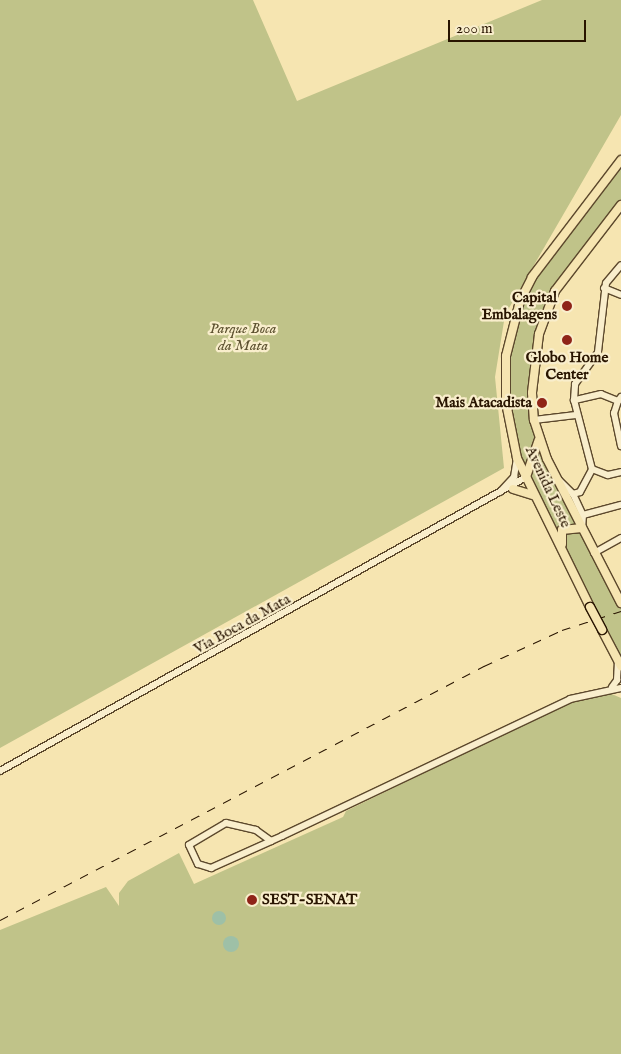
<!DOCTYPE html>
<style>
body{margin:0}
#map{position:relative;width:621px;height:1054px;overflow:hidden;background:#f6e5b1;font-family:"IM FELL English",serif}
div>[style]{position:absolute}
.green>*{inset:0;background:#c0c389}
.water>*{inset:0;background:#9ec0a7}
.round{border-radius:50%}
.roads{filter:drop-shadow(1px 0 #5c482c) drop-shadow(-1px 0 #5c482c) drop-shadow(0 1px #5c482c) drop-shadow(0 -1px #5c482c)}
.minor>*{height:6px;margin:-3px;padding:0 3px;transform-origin:3px;border-radius:3px;background:#f9eecc}
.major>*{height:8px;margin:-4px;padding:0 4px;transform-origin:4px;border-radius:4px;background:#f6e5b1}
.rail>*{height:1px;margin-top:-0.5px;transform-origin:0;background:repeating-linear-gradient(90deg,#281400 0 9px,transparent 0 18px)}
.bridges{filter:drop-shadow(1px 0 #281400) drop-shadow(-1px 0 #281400) drop-shadow(0 1px #281400) drop-shadow(0 -1px #281400)}
.major-bridge>*{height:8px;margin:-4px;padding:0 4px;transform-origin:4px;border-radius:4px;background:#f6e5b1}
.dots>*{width:14px;height:14px;translate:-50% -50%;box-sizing:border-box;border:2px solid #f9eecc;border-radius:50%}
span{translate:-50% -50%;white-space:nowrap;text-align:center;line-height:1.15;-webkit-text-stroke:4.5px #f9eecc;paint-order:stroke}
.poi-label{font-size:15px;color:#281400;font-weight:700}
.right{translate:-100% -50%;text-align:right}
.left{translate:0 -50%;text-align:left}
.park-label{font-size:15px;color:#5d5130;font-style:italic}
.street-label{font-size:15px;color:#281400}
.scale{position:absolute;left:448px;top:20px;width:138px;height:22px;box-sizing:border-box;border:2px solid #281400;border-top:0;padding-left:6px;font-size:15px;line-height:18px;white-space:nowrap;color:#281400;-webkit-text-stroke:4px #f9eecc;paint-order:stroke}
</style>
<div id="map">
<div class="green">
<i style="clip-path:polygon(0 0,253px 0,297px 101px,542px 0,621px 0,621px 115px,505px 315px,495px 377px,504px 468px,0 748px)"></i>
<i style="clip-path:polygon(621px 164px,621px 204px,554px 291px,534px 356px,536px 421px,556px 477px,621px 601px,621px 667px,509px 435px,504px 356px,532px 277px)"></i>
<i style="clip-path:polygon(607px 692px,621px 698px,621px 1054px,0 1054px,0 930px,106px 887px,119px 906px,119px 893px,128px 881px,179px 853px,194px 884px,343px 817px,346px 811px,586px 694px)"></i>
</div>
<div class="water">
<i class="round" style="left:212px;top:911px;width:14px;height:14px"></i>
<i class="round" style="left:223px;top:936px;width:16px;height:16px"></i>
</div>
<div class="roads">
<div class="minor">
<i style="left:604px;top:288px;width:18px;rotate:22deg"></i>
<i style="left:621px;top:397px;width:5px;rotate:127deg"></i>
<i style="left:618px;top:401px;width:18px;rotate:-158deg"></i>
<i style="left:601px;top:394px;width:28px;rotate:167deg"></i>
<i style="left:574px;top:400px;width:71px;rotate:75.4deg"></i>
<i style="left:592px;top:469px;width:17px;rotate:21deg"></i>
<i style="left:608px;top:475px;width:13px;rotate:-13deg"></i>
<i style="left:574px;top:400px;width:16px;rotate:-86deg"></i>
<i style="left:575px;top:384px;width:39px;rotate:-54deg"></i>
<i style="left:598px;top:352px;width:69px;rotate:-83.4deg"></i>
<i style="left:606px;top:283px;width:23px;rotate:-50deg"></i>
<i style="left:618px;top:401px;width:13px;rotate:108deg"></i>
<i style="left:614px;top:413px;width:34px;rotate:78deg"></i>
<i style="left:534px;top:420px;width:42px;rotate:-6.8deg"></i>
<i style="left:558px;top:479px;width:21px;rotate:45deg"></i>
<i style="left:573px;top:494px;width:23px;rotate:65deg"></i>
<i style="left:583px;top:515px;width:13px;rotate:94deg"></i>
<i style="left:500px;top:492px;width:21px;rotate:-47deg"></i>
<i style="left:514px;top:477px;width:19px;rotate:-81deg"></i>
<i style="left:573px;top:494px;width:7px;rotate:-16deg"></i>
<i style="left:580px;top:492px;width:26px;rotate:-62deg"></i>
<i style="left:583px;top:515px;width:39px;rotate:-15deg"></i>
<i style="left:594px;top:553px;width:31px;rotate:-29deg"></i>
<i style="left:612px;top:687px;width:9px;rotate:-54deg"></i>
<i style="left:617px;top:680px;width:18px;rotate:-87deg"></i>
<i style="left:0;top:771px;width:603px;rotate:-29.2deg"></i>
<i style="left:271px;top:841px;width:19px;rotate:-144deg"></i>
<i style="left:256px;top:830px;width:31px;rotate:-167deg"></i>
<i style="left:226px;top:823px;width:43px;rotate:149.3deg"></i>
<i style="left:189px;top:845px;width:21px;rotate:65deg"></i>
<i style="left:198px;top:864px;width:14px;rotate:17deg"></i>
<i style="left:211px;top:868px;width:66px;rotate:-24.2deg"></i>
<i style="left:271px;top:841px;width:12px;rotate:-24deg"></i>
<i style="left:282px;top:836px;width:319px;rotate:-25.4deg"></i>
<i style="left:570px;top:699px;width:52px;rotate:-12.2deg"></i>
</div>
<div class="major">
<i style="left:621px;top:205px;width:108px;rotate:127.5deg"></i>
<i style="left:555px;top:291px;width:46px;rotate:110.4deg"></i>
<i style="left:539px;top:334px;width:59px;rotate:96.8deg"></i>
<i style="left:532px;top:393px;width:27px;rotate:86deg"></i>
<i style="left:534px;top:420px;width:41px;rotate:71.6deg"></i>
<i style="left:547px;top:459px;width:162px;rotate:62.8deg"></i>
<i style="left:526px;top:477px;width:39px;rotate:-71deg"></i>
<i style="left:513px;top:489px;width:21px;rotate:17deg"></i>
<i style="left:562px;top:544px;width:14px;rotate:-90deg"></i>
<i style="left:562px;top:530px;width:20px;rotate:-6deg"></i>
<i style="left:590px;top:607px;width:166px;rotate:-116.1deg"></i>
<i style="left:517px;top:458px;width:56px;rotate:-101.3deg"></i>
<i style="left:506px;top:403px;width:47px;rotate:-90deg"></i>
<i style="left:506px;top:356px;width:57px;rotate:-75.7deg"></i>
<i style="left:520px;top:301px;width:27px;rotate:-63deg"></i>
<i style="left:532px;top:277px;width:147px;rotate:-52.7deg"></i>
<i style="left:602px;top:630px;width:41px;rotate:62.2deg"></i>
</div>
</div>
<div class="rail">
<i style="left:0;top:920px;width:547px;rotate:-27.69deg"></i>
<i style="left:484px;top:666px;width:86px;rotate:-24.8deg"></i>
<i style="left:562px;top:630px;width:62px;rotate:-17.9deg"></i>
</div>
<div class="bridges">
<div class="major-bridge">
<i style="left:590px;top:607px;width:26px;rotate:62deg"></i>
</div>
</div>
<div class="dots">
<i style="left:567px;top:306px;background:#8f2418"></i>
<i style="left:567px;top:340px;background:#8f2418"></i>
<i style="left:542px;top:403px;background:#8f2418"></i>
<i style="left:252px;top:900px;background:#8f2418"></i>
</div>
<div class="poi-label">
<span class="right" style="left:557px;top:306px">Capital<br>Embalagens</span>
<span style="left:567px;top:366px">Globo Home<br>Center</span>
<span class="right" style="left:532px;top:403px">Mais Atacadista</span>
<span class="left" style="left:262px;top:900px">SEST-SENAT</span>
</div>
<div class="park-label">
<span style="left:243px;top:337px">Parque Boca<br>da Mata</span>
</div>
<div class="street-label">
<span style="left:548px;top:487px;rotate:65deg">Avenida Leste</span>
<span style="left:242px;top:624px;rotate:-29deg">Via Boca da Mata</span>
</div>
<div class="scale">200 m</div>
</div>
